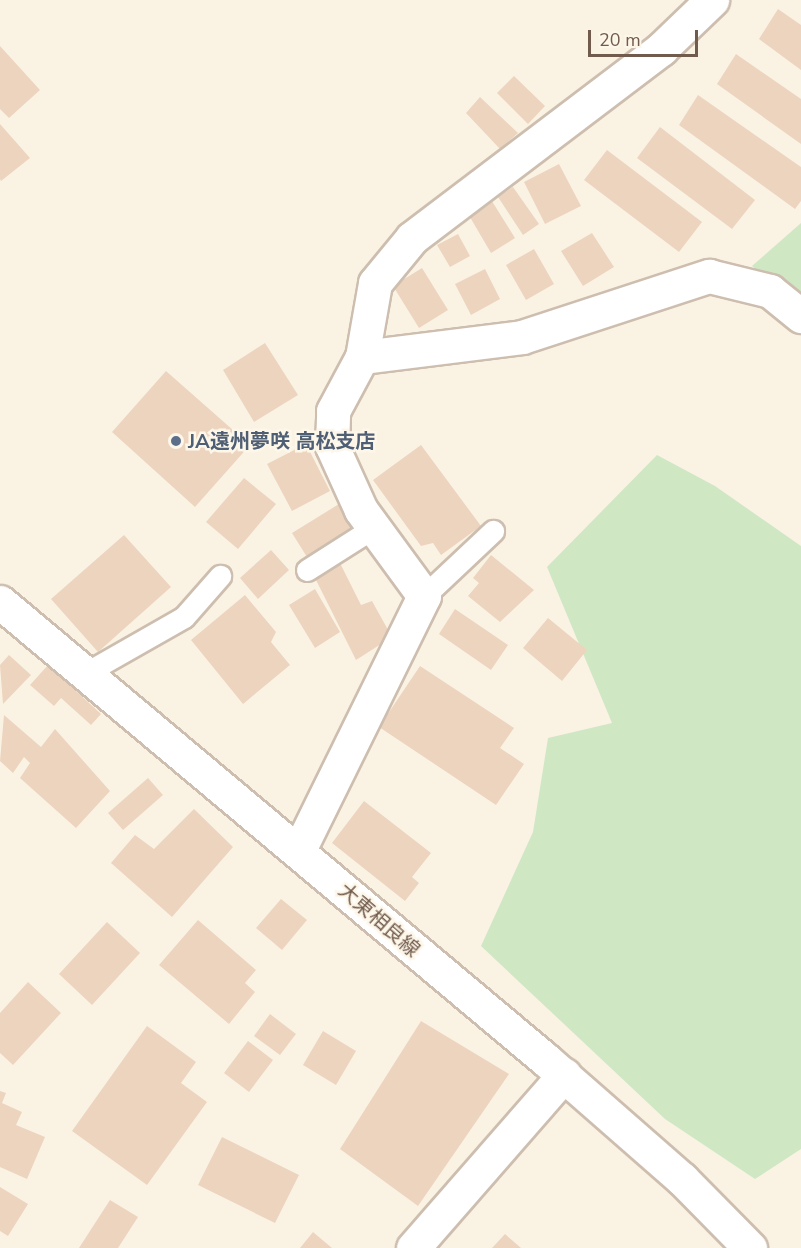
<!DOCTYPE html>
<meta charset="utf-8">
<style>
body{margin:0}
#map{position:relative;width:801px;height:1248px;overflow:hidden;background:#faf3e4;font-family:"Nunito Sans","Noto Sans JP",sans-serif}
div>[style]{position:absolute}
.green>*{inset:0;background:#d0e7c4}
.building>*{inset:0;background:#edd4be}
.roads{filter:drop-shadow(2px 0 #cdbeaf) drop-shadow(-2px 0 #cdbeaf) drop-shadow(0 2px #cdbeaf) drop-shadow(0 -2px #cdbeaf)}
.service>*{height:21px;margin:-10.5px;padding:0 10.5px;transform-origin:10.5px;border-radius:10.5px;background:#fff}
.minor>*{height:33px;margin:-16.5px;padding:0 16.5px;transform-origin:16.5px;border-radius:16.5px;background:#fff}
.secondary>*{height:33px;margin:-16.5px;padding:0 16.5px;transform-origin:16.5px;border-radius:16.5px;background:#fff}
.dots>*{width:16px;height:16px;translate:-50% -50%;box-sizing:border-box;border:3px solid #fdf7ea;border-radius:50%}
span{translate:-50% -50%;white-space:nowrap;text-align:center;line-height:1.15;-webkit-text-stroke:5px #fdf7ea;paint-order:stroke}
.service-label{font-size:20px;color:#4e5e75;font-weight:700}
.left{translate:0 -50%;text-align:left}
.street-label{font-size:20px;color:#715b4c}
.scale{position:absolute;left:588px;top:30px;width:110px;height:27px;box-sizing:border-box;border:3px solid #715b4c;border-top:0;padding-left:8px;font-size:18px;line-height:21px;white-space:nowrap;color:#715b4c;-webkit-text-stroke:4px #fdf7ea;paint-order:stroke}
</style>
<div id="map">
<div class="green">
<i style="clip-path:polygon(801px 223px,801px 308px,752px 266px)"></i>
<i style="clip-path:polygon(657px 455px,715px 486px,801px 546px,801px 1149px,755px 1179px,665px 1119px,481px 946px,533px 832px,548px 738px,612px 723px,547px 567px)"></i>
</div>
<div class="building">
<i style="clip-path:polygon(778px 9px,801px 25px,801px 70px,759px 39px)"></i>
<i style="clip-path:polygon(0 46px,40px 90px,9px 118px,0 109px)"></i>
<i style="clip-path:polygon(736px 54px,801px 99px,801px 144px,717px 84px)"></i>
<i style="clip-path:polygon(514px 76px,545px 106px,528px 124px,497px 93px)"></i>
<i style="clip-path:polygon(698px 95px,801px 167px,801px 201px,795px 209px,679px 125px)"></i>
<i style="clip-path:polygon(480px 97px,518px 133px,500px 149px,466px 113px)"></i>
<i style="clip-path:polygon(0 124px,30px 158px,1px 181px,0 179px)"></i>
<i style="clip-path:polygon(660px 127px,755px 200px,732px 229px,637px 158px)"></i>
<i style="clip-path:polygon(607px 150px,702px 222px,679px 252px,584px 180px)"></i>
<i style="clip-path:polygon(559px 164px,581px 206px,545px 224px,524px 182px)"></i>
<i style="clip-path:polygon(513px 187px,539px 224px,523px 235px,498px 197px)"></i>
<i style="clip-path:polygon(490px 198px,515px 238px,491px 253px,467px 212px)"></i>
<i style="clip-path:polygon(592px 233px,614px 267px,583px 286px,561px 251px)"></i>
<i style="clip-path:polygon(458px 234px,470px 256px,450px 267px,437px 245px)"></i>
<i style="clip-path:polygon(534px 249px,554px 284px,526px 300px,506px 265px)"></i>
<i style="clip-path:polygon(422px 268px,448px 310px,419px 328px,393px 286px)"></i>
<i style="clip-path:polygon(485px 269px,500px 299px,471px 315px,455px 284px)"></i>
<i style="clip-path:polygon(265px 343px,298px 395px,254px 422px,223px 370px)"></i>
<i style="clip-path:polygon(166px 371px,250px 445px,195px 507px,112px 432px)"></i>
<i style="clip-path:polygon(306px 444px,330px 491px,292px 511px,267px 464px)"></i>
<i style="clip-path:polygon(421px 445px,481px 526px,441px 555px,433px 543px,421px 546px,373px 480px)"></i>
<i style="clip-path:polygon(244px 478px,276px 504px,238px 549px,206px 522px)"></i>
<i style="clip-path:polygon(339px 504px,354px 527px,307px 557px,292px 533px)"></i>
<i style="clip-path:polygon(124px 535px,171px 587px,98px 652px,51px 599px)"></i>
<i style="clip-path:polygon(271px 550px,289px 570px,258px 599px,240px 578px)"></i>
<i style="clip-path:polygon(491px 555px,534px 590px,500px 622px,468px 596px,479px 583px,473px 578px)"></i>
<i style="clip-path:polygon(337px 557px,361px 605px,372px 601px,392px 637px,356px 660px,313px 574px)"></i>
<i style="clip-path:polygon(315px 589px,340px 632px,315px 648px,289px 605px)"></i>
<i style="clip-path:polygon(245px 595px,276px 632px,271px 642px,290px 665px,243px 704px,191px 640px)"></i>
<i style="clip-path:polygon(455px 609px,508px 645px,491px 670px,439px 634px)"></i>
<i style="clip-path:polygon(548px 618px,587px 650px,562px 681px,523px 648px)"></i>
<i style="clip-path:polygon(9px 655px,31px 675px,3px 704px,0 665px)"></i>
<i style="clip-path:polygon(48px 665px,101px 714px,91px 725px,61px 698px,54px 706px,30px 685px)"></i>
<i style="clip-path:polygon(420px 666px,514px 728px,500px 748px,524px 764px,496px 805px,379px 727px)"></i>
<i style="clip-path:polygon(4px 715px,41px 747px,55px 729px,110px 791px,76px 828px,20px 778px,30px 763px,24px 757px,13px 773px,0 761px)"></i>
<i style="clip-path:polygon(148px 778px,163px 795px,123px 830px,108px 813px)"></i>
<i style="clip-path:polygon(364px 801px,431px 853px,412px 877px,419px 883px,405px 901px,332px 843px)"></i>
<i style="clip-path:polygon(194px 809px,233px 847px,172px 917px,111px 863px,135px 835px,154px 849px)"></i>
<i style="clip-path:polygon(281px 899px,307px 920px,282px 950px,256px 928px)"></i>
<i style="clip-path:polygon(198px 920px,256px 970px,245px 983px,255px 992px,229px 1024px,159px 965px)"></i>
<i style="clip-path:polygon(107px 922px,140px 953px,92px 1005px,59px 974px)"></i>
<i style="clip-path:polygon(28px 982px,61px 1013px,13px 1065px,0 1053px,0 1013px)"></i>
<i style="clip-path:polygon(270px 1014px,296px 1034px,280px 1055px,254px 1036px)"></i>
<i style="clip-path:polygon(421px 1021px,509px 1074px,418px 1206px,340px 1149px)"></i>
<i style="clip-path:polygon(147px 1026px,196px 1062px,181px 1083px,207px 1102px,147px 1185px,72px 1131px)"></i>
<i style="clip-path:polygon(323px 1031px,356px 1051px,336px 1085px,303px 1065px)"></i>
<i style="clip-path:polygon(248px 1041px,273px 1060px,249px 1092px,224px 1073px)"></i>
<i style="clip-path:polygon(0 1091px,6px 1093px,2px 1103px,22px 1112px,16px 1125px,45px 1137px,27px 1179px,0 1167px)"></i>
<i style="clip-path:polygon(222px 1137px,299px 1175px,275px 1223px,198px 1185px)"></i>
<i style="clip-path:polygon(0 1187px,28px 1204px,8px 1236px,0 1231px)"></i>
<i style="clip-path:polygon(110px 1200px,138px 1217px,118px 1248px,79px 1248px)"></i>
<i style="clip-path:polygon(313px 1232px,332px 1248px,300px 1248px)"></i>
<i style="clip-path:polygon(505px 1234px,521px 1248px,492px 1248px)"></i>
</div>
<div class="roads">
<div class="service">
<i style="left:307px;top:570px;width:78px;rotate:-32.5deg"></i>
<i style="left:424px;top:596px;width:95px;rotate:-43.3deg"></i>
<i style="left:84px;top:674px;width:115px;rotate:-29.7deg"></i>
<i style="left:184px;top:617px;width:55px;rotate:-48.7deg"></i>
</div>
<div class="minor">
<i style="left:362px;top:357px;width:161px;rotate:-7.1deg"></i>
<i style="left:522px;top:337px;width:197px;rotate:-18.1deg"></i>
<i style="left:709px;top:276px;width:63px;rotate:13.8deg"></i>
<i style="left:770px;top:291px;width:40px;rotate:39deg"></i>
<i style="left:299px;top:850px;width:283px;rotate:-63.8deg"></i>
<i style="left:424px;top:596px;width:107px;rotate:-126.2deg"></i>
<i style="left:361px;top:510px;width:70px;rotate:-114.4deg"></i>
<i style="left:332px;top:446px;width:35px;rotate:-88deg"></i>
<i style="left:333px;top:411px;width:61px;rotate:-61.8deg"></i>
<i style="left:362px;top:357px;width:75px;rotate:-80deg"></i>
<i style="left:375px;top:283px;width:58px;rotate:-50.6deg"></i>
<i style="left:412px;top:238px;width:313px;rotate:-37.2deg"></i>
<i style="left:661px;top:49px;width:71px;rotate:-43.9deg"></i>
<i style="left:413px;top:1248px;width:230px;rotate:-48.9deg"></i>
</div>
<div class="secondary">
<i style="left:0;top:602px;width:713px;rotate:39.99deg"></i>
<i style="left:546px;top:1060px;width:181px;rotate:41.2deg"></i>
<i style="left:682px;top:1179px;width:97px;rotate:45.4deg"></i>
</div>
</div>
<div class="dots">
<i style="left:176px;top:441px;background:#5c6f8a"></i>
</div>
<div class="service-label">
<span class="left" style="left:188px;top:441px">JA遠州夢咲 高松支店</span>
</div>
<div class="street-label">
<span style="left:379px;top:920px;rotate:41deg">大東相良線</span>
</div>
<div class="scale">20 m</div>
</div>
